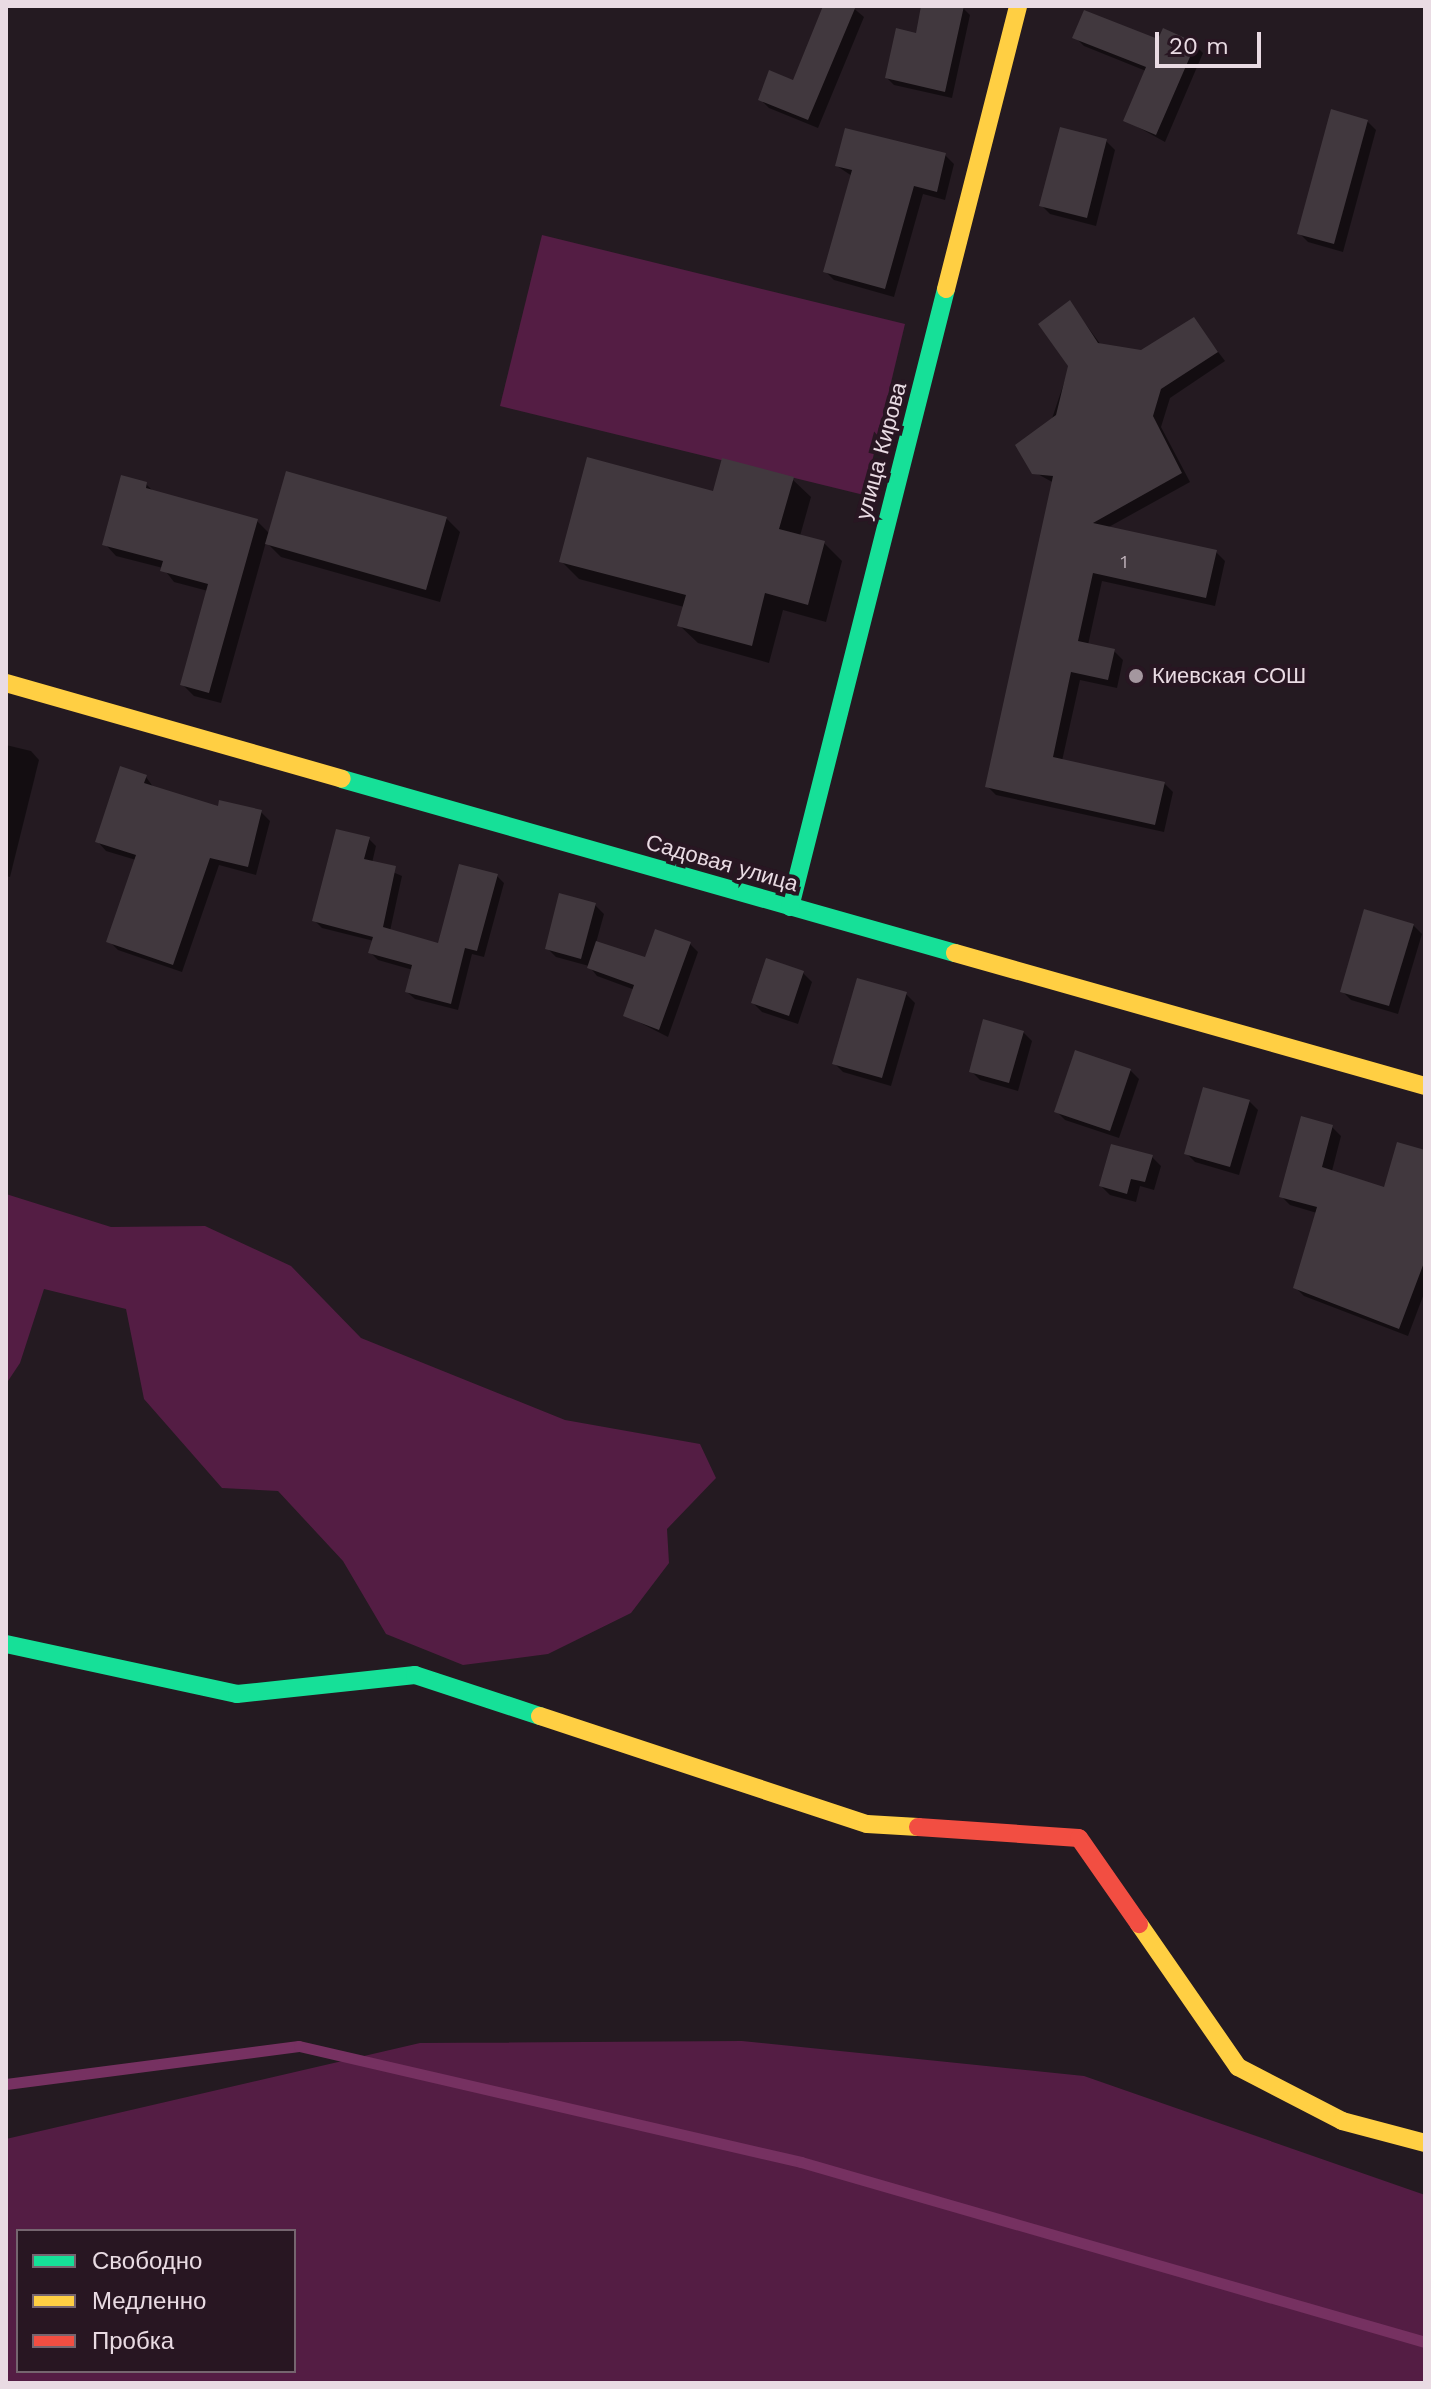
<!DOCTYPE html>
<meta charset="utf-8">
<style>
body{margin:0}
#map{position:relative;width:1431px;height:2389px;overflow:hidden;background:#241a21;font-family:"Work Sans",sans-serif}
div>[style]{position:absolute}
.green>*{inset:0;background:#541d44}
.shadow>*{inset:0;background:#0007}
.stream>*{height:11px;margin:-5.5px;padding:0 5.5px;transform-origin:5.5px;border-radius:5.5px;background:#763161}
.building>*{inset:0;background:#41383e}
.fast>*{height:18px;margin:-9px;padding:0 9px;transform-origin:9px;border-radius:9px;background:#16e098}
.slow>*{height:18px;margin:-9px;padding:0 9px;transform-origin:9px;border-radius:9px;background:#ffcf43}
.jam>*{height:18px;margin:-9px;padding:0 9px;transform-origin:9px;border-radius:9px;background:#f24e42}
.dots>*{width:22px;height:22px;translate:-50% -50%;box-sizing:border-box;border:4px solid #281622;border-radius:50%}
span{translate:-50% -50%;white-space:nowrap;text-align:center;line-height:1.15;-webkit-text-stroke:8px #281622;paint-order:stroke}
.number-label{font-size:18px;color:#bfb2ba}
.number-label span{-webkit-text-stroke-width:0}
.street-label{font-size:22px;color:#e9dbe3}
.poi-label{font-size:22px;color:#e9dbe3}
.left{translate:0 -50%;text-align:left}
.frame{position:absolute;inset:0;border:8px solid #e9dbe3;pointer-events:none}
.legend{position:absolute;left:16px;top:2229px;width:280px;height:144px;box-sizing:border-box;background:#281622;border:2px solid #75656f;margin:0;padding:10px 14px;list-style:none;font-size:24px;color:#e9dbe3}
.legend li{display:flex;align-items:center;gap:16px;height:40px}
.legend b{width:40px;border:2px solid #75656f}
.scale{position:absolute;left:1155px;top:32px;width:106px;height:36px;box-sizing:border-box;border:4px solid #e9dbe3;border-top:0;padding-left:10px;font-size:24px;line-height:28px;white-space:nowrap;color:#e9dbe3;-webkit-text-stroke:6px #281622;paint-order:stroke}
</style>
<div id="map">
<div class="green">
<i style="clip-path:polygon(542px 235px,905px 324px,864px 495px,500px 406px)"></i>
<i style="clip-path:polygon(6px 1194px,111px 1227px,205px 1226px,291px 1266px,361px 1338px,565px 1420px,700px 1444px,716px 1478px,667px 1529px,669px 1563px,631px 1613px,548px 1654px,463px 1665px,386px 1634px,343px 1561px,278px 1491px,222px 1488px,144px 1399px,126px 1309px,44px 1289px,20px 1363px,6px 1384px)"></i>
<i style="clip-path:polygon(evenodd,742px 2041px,1084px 2076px,1425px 2195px,1425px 2383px,6px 2383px,6px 2139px,420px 2043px,742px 2041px,18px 2231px,294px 2231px,294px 2371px,18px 2371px,18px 2231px)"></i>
</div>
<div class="shadow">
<i style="clip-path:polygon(825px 6px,851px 6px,864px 17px,818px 128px,769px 108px,760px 99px,794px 82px)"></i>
<i style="clip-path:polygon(923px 6px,963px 8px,970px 15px,952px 98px,894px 85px,887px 78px,918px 35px)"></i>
<i style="clip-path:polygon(1075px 37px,1194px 44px,1203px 53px,1165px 142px,1125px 120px,1146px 71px,1084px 46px)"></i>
<i style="clip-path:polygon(1367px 121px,1376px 130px,1343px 252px,1308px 242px,1299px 233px)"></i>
<i style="clip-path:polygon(1106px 141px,1115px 150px,1096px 226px,1050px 214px,1041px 205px)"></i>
<i style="clip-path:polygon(945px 155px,954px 164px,945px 200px,923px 194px,894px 297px,834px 280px,825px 271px,852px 176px,837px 166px)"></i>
<i style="clip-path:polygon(1070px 303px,1101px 345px,1142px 353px,1194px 320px,1225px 361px,1170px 398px,1161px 427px,1190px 482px,1107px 528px,1216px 552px,1225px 561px,1215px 606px,1102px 581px,1088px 645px,1114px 651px,1123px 660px,1117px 688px,1080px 680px,1062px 761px,1164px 783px,1173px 792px,1164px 832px,996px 795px,987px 786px,1054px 483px,1034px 472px,1070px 365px)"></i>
<i style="clip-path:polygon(792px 479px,811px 497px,800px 536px,824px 543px,842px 561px,826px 622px,783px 610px,769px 663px,698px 643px,679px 625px,684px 607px,579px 579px,561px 561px,715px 493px)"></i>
<i style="clip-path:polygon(146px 484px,155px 493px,257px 521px,270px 534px,446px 518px,460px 532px,440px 602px,281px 557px,266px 542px,221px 703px,194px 696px,182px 684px,208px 591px,174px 582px,163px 568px,116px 556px,105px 544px)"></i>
<i style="clip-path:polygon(6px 745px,31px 751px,39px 760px,10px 877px,6px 876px)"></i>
<i style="clip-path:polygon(146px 777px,154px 788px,219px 808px,261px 812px,270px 821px,256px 875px,219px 865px,182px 972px,118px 950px,109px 941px,136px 860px,106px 851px,98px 842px)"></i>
<i style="clip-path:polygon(369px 839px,376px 846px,372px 863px,402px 876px,390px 931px,439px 945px,497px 876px,504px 883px,484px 957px,472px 954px,458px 1010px,415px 999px,407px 992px,413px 970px,378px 960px,371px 953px,374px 941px,322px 928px,315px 921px)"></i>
<i style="clip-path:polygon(595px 905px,604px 914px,596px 943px,646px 960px,690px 944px,698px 952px,668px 1037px,625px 1015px,635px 990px,597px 976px,589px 966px,556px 957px,547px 948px)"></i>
<i style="clip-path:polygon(1413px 925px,1422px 934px,1398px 1014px,1351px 1000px,1342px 991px)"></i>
<i style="clip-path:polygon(803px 973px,812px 982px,798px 1024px,762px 1012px,753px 1003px)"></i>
<i style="clip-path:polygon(906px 994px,915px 1003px,891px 1086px,843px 1072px,834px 1063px)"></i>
<i style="clip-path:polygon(1023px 1032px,1032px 1041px,1018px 1091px,980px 1080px,971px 1071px)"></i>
<i style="clip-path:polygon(1130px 1070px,1139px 1079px,1119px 1138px,1065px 1120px,1056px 1111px)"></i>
<i style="clip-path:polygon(1249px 1101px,1258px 1110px,1239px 1175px,1195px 1162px,1186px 1153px)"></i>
<i style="clip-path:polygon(1332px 1127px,1341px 1136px,1332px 1171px,1385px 1190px,1425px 1152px,1425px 1291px,1408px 1336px,1304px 1296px,1295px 1287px,1317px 1213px,1290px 1205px,1281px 1196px)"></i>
<i style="clip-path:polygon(1152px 1157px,1161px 1166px,1154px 1190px,1140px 1186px,1136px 1202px,1110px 1195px,1101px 1186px)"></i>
</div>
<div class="stream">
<i style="left:6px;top:2084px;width:295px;rotate:-7.4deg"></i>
<i style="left:299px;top:2046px;width:515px;rotate:13.01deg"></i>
<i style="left:801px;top:2162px;width:649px;rotate:16.09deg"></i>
</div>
<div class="building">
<i style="clip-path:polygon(823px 6px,856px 6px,808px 120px,758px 100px,769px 70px,793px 80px)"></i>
<i style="clip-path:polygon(921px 6px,964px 6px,945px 92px,885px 78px,896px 28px,916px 33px)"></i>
<i style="clip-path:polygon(1084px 10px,1158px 39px,1163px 28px,1196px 43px,1156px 135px,1123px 121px,1146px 67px,1072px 38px)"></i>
<i style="clip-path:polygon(1331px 109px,1368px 120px,1334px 244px,1297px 234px)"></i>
<i style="clip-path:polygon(1060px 127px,1107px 139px,1087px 218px,1039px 206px)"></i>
<i style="clip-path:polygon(845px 128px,946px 153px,937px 192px,914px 186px,885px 289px,823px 272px,852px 170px,835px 166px)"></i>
<i style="clip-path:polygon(1070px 300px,1098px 343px,1141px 350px,1194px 317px,1218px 352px,1161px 389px,1153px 416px,1182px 473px,1093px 523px,1217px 550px,1206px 598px,1093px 573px,1078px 641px,1115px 649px,1108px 680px,1071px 672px,1053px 757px,1165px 782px,1155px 825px,985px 787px,1053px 476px,1032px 474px,1015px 445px,1056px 415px,1068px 366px,1038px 324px)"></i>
<i style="clip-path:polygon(587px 457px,713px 491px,722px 458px,794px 477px,779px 529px,825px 541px,808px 605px,765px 593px,752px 646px,677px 626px,686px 595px,559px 562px)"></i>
<i style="clip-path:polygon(286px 471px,447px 517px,426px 590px,265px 544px)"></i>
<i style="clip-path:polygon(121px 475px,147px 482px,146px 488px,258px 519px,209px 693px,180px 685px,208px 584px,160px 571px,163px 561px,102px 545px)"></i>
<i style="clip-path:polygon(120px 766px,147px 775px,144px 783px,218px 806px,219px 800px,262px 810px,248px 867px,210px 858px,173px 965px,106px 942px,136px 855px,95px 842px)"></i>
<i style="clip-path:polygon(336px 829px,370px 837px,364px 859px,396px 866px,383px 927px,438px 943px,459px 864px,498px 874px,477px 951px,465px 948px,451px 1004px,405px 992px,412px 965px,368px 953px,373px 937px,312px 921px)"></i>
<i style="clip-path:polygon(559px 893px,596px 903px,581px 959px,545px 949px)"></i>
<i style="clip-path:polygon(1364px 909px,1414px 924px,1389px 1006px,1340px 992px)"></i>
<i style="clip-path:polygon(655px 929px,691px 942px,659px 1030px,623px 1016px,634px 985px,587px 968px,596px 941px,645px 957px)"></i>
<i style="clip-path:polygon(766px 958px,804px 971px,789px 1016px,751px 1003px)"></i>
<i style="clip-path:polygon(857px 978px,907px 992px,882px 1078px,832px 1064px)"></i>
<i style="clip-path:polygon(983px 1019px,1024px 1031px,1009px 1083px,969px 1072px)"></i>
<i style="clip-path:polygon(1075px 1050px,1131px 1069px,1110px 1131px,1054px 1112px)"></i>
<i style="clip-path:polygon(1203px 1087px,1250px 1100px,1230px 1167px,1184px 1154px)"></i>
<i style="clip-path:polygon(1301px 1116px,1333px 1125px,1322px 1167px,1384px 1187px,1397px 1142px,1425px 1150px,1425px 1260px,1399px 1329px,1293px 1288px,1317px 1207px,1279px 1197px)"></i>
<i style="clip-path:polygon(1111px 1144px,1153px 1155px,1145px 1182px,1131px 1179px,1127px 1194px,1099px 1186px)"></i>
</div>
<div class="fast">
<i style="left:342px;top:779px;width:637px;rotate:15.85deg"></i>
<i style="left:790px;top:907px;width:637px;rotate:-75.83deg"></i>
<i style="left:6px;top:1644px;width:236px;rotate:12.2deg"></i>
<i style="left:237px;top:1694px;width:179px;rotate:-6.1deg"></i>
<i style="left:415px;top:1675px;width:132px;rotate:18.2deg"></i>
</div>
<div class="slow">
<i style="left:946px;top:289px;width:292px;rotate:-75.7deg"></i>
<i style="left:6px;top:683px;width:349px;rotate:15.9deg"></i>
<i style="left:955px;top:953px;width:488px;rotate:15.8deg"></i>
<i style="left:540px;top:1716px;width:344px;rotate:18.3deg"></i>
<i style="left:867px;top:1824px;width:51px;rotate:3.4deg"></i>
<i style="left:1139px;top:1924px;width:174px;rotate:55.3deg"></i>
<i style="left:1238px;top:2067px;width:117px;rotate:27.4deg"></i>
<i style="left:1342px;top:2121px;width:86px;rotate:14.8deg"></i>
</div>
<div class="jam">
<i style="left:918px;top:1827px;width:161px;rotate:3.9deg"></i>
<i style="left:1079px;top:1838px;width:105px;rotate:55.1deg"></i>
</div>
<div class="dots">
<i style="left:1136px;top:676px;background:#a4979f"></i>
</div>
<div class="number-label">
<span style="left:1124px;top:562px">1</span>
</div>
<div class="street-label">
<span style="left:881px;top:451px;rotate:-75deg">улица Кирова</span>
<span style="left:722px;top:863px;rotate:16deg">Садовая улица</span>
</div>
<div class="poi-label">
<span class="left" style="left:1152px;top:676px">Киевская СОШ</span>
</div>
<div class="frame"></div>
<ul class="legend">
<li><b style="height:10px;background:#16e098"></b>Свободно</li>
<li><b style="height:10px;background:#ffcf43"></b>Медленно</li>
<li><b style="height:10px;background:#f24e42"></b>Пробка</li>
</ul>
<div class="scale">20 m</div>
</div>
